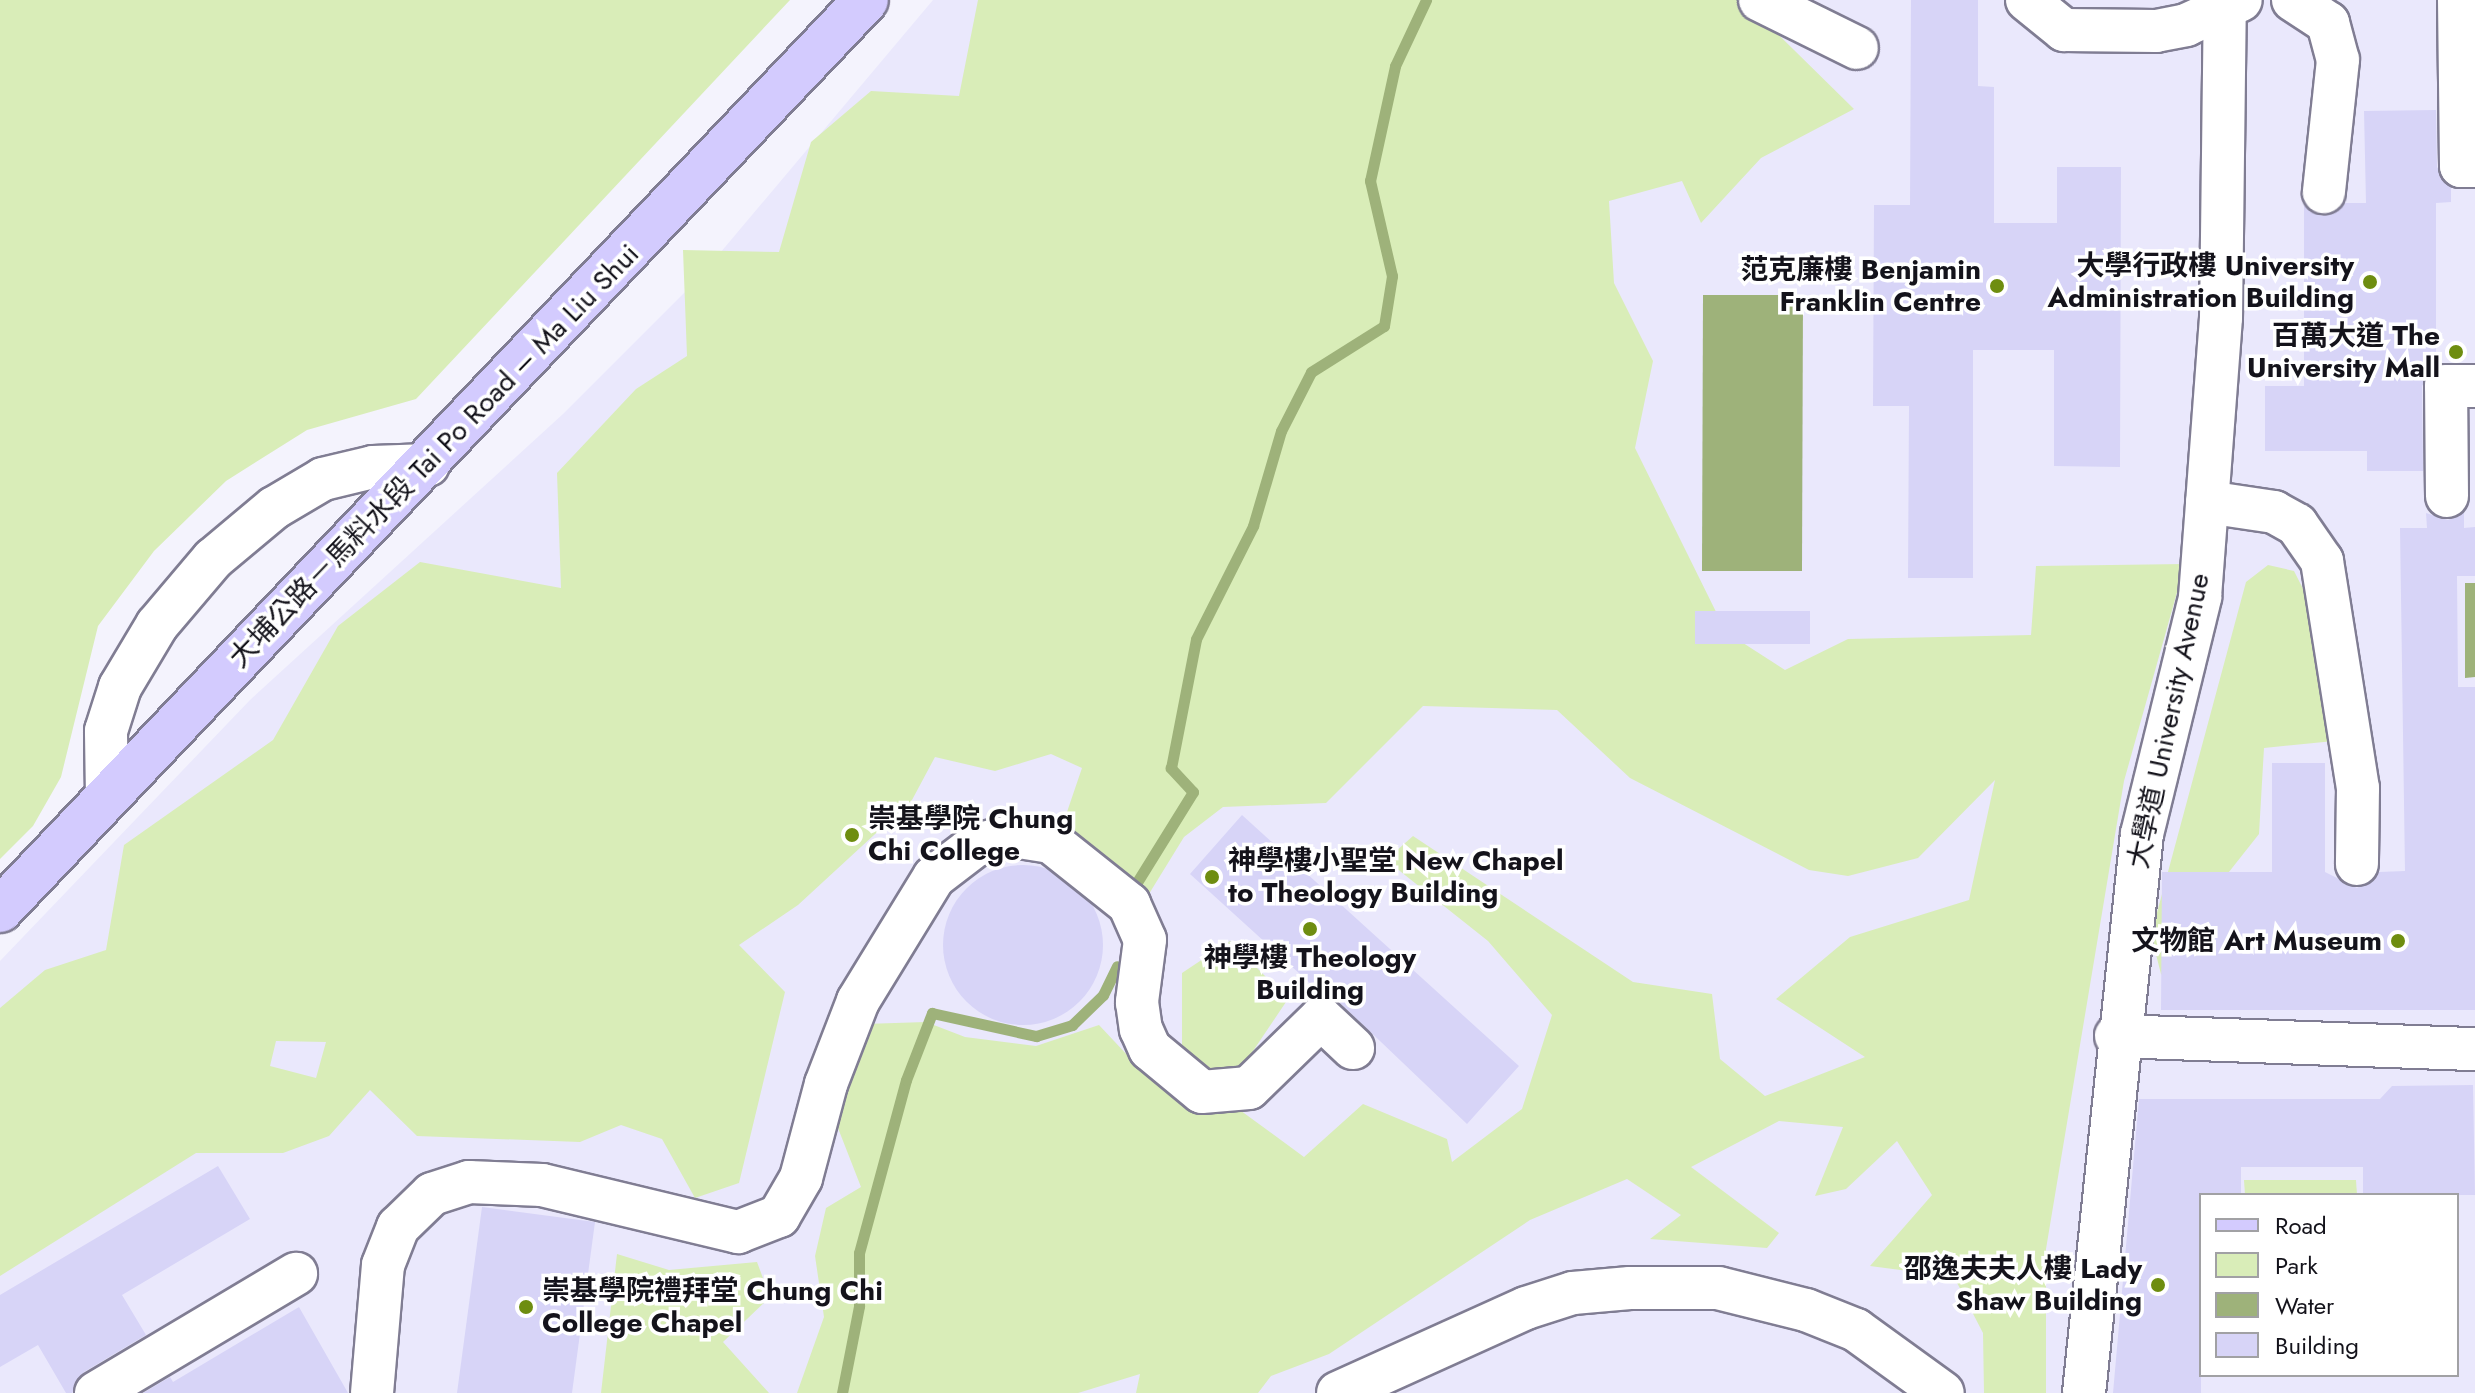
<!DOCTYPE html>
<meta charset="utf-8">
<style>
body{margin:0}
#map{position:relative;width:2475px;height:1393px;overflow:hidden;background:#f4f3fd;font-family:Jost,"Noto Sans TC",sans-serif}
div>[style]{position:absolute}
.built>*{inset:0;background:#eae8fc}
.green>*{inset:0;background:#d9edb8}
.water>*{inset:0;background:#9eb27a}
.stream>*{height:11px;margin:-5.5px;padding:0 5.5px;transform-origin:5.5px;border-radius:5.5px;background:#9eb27a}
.building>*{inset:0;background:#d7d4f7}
.round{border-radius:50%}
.roads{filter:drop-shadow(2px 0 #807d93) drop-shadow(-2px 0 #807d93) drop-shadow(0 2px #807d93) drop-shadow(0 -2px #807d93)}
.minor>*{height:42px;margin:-21px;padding:0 21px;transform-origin:21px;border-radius:21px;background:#fff}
.major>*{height:44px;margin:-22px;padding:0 22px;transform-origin:22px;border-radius:22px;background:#d3cbfe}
.dots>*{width:22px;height:22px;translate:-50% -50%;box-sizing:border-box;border:4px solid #fff;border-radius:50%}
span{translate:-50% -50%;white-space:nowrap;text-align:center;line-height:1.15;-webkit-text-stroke:7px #fff;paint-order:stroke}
.poi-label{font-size:28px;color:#14131b;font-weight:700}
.right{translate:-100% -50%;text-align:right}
.left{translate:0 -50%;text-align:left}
.street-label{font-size:28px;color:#14131b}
.legend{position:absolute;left:2199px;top:1193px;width:260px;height:184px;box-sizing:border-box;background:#fff;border:2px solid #a1a1a4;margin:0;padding:10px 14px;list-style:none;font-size:24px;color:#14131b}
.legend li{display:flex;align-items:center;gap:16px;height:40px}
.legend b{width:40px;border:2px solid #a1a1a4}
</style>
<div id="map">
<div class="built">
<i style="clip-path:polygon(evenodd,933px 0,2475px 0,2475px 1393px,0 1393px,0 961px,250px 700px,563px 414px,699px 278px,933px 0,2201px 1195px,2457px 1195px,2457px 1375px,2201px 1375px,2201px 1195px)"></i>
</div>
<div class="green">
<i style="clip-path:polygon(0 0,790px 0,416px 399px,307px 430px,226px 481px,154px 551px,98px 626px,61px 777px,33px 826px,0 859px)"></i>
<i style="clip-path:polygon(evenodd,978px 0,1743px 0,1854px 109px,1761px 158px,1701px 223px,1682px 181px,1609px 201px,1614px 283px,1653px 361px,1635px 448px,1726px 632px,1785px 670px,1848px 639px,2031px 635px,2036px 566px,2185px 564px,2124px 781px,2046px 1249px,2046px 1393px,1984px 1393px,1983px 1333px,1954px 1277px,1870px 1266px,1932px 1195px,1897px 1141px,1846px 1189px,1815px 1196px,1843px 1127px,1779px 1121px,1691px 1167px,1779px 1233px,1767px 1248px,1650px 1239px,1681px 1215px,1627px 1179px,1530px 1220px,1329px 1354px,1271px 1376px,1258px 1393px,1136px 1393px,1140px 1374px,1078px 1393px,797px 1393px,824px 1317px,815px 1256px,826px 1208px,861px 1187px,820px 1082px,855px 1073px,864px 1024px,926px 1022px,965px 1037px,1036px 1046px,1099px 1025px,1130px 1058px,1158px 1075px,1182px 1068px,1182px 973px,1230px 941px,1288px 999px,1222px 1097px,1304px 1157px,1363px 1104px,1447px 1139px,1452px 1162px,1522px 1109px,1552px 1015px,1488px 941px,1386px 860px,1413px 836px,1633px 982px,1712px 994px,1720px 1059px,1765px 1096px,1865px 1057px,1776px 999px,1850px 937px,1969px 900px,1995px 780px,1918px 858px,1848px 876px,1809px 870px,1630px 778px,1557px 710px,1423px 706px,1326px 803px,1223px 807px,1184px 837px,1128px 928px,1054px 850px,1082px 768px,1051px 754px,995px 771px,935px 757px,912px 800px,798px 905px,739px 945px,785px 992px,739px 1183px,695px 1198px,662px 1139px,621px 1125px,580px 1142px,417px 1136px,370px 1090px,329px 1136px,283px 1153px,196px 1153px,0 1276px,0 1008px,45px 970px,106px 950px,124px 845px,273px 740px,338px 626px,420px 562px,561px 588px,557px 473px,636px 389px,687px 356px,683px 250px,779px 252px,811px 142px,871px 91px,959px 96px,978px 0,276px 1041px,326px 1042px,316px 1078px,270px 1066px,276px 1041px)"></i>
<i style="clip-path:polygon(2268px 565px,2294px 571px,2329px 640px,2334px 741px,2264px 748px,2259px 834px,2225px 877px,2185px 993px,2161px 974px,2151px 935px,2246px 582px)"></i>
<i style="clip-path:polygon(2356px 1180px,2357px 1195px,2245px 1195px,2244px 1180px)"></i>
<i style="clip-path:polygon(617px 1254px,669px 1270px,757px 1262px,770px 1297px,723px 1342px,769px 1393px,601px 1393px)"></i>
</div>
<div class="water">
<i style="clip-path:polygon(1703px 295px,1803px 295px,1802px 571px,1702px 571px)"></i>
<i style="clip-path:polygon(2465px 583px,2475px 583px,2475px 677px,2465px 678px)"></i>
</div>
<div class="stream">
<i style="left:1134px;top:887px;width:112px;rotate:-58.2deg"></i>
<i style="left:1193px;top:792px;width:33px;rotate:-133deg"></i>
<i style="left:1171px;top:768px;width:131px;rotate:-79deg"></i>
<i style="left:1196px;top:639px;width:127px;rotate:-63.2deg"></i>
<i style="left:1253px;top:526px;width:99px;rotate:-73.6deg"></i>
<i style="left:1281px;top:431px;width:66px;rotate:-63deg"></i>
<i style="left:1311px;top:372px;width:86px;rotate:-32.2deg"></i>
<i style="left:1384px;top:326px;width:51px;rotate:-80.9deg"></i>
<i style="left:1392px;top:276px;width:98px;rotate:-103deg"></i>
<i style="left:1370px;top:181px;width:118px;rotate:-77.7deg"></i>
<i style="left:1395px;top:66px;width:73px;rotate:-64.8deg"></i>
<i style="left:842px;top:1393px;width:89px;rotate:-78.9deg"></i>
<i style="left:859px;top:1306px;width:53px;rotate:-90deg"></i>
<i style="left:859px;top:1253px;width:179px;rotate:-74.8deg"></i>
<i style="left:906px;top:1080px;width:72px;rotate:-68.8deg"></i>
<i style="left:932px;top:1013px;width:107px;rotate:12.5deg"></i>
<i style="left:1036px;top:1036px;width:38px;rotate:-17deg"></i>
<i style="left:1072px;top:1025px;width:43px;rotate:-44.1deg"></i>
<i style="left:1103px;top:995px;width:32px;rotate:-64deg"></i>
</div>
<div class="building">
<i style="clip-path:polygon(1911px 0,1978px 0,1978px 86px,1994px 87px,1994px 223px,2057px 223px,2057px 167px,2121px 167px,2120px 467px,2054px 466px,2054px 350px,1973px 350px,1973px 578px,1908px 578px,1909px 406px,1873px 406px,1874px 205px,1910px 205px)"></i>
<i style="clip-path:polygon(2436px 110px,2437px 167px,2451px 187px,2451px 202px,2436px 203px,2436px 365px,2422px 386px,2423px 471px,2367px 471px,2367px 451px,2265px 451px,2265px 386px,2304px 386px,2304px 205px,2322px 216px,2345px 203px,2366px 203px,2364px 111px)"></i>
<i style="clip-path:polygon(2464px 512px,2464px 528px,2475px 527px,2475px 576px,2457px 576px,2458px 687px,2475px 687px,2475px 1010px,2161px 1010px,2162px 872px,2272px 872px,2272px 763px,2325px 763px,2325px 872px,2357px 888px,2379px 872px,2405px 871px,2400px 528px,2427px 528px,2426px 513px,2448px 520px)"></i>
<i style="clip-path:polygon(1695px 611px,1810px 611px,1810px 644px,1695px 644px)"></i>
<i style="clip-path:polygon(1242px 815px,1519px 1066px,1467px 1124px,1337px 1000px,1323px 995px,1190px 874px)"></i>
<i class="round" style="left:943px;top:865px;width:160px;height:160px"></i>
<i style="clip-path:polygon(2473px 1085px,2475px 1195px,2363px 1195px,2363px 1167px,2241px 1167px,2241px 1195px,2201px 1195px,2201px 1393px,2113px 1393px,2139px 1099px,2380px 1099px,2392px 1086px)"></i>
<i style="clip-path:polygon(218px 1166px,250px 1219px,122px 1295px,146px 1335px,84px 1372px,72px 1393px,66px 1393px,38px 1345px,0 1367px,0 1295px)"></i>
<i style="clip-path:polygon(482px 1207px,595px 1222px,572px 1393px,457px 1393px)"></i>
<i style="clip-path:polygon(299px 1307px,348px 1393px,143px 1393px,170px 1377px,173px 1382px)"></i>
</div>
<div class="roads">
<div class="minor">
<i style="left:1760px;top:0;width:108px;rotate:26.3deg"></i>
<i style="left:2027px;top:0;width:48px;rotate:39deg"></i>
<i style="left:2064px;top:30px;width:92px;rotate:0.6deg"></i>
<i style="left:2156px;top:31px;width:31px;rotate:-11deg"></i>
<i style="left:2186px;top:25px;width:60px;rotate:-24.4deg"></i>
<i style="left:2293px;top:0;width:42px;rotate:33.3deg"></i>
<i style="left:2328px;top:23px;width:38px;rotate:75deg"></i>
<i style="left:2338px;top:60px;width:133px;rotate:96.1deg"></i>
<i style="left:2459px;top:0;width:166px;rotate:89.3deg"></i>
<i style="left:2461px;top:166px;width:14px"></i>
<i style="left:2447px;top:496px;width:110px;rotate:-90.5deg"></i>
<i style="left:2446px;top:386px;width:29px"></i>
<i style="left:2207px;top:502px;width:68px;rotate:8.5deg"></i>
<i style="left:2274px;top:512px;width:26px;rotate:29deg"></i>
<i style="left:2297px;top:525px;width:44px;rotate:55.2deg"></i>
<i style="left:2322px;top:561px;width:230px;rotate:81deg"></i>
<i style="left:2358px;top:788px;width:76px;rotate:90.8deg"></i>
<i style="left:107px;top:797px;width:66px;rotate:-90.9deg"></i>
<i style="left:106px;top:731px;width:46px;rotate:-72.3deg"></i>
<i style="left:120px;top:687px;width:72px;rotate:-59.2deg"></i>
<i style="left:157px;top:625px;width:87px;rotate:-49.7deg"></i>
<i style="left:213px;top:559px;width:80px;rotate:-39.9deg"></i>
<i style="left:274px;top:508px;width:57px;rotate:-30.6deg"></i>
<i style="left:323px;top:479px;width:51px;rotate:-13.5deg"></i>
<i style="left:373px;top:467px;width:55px;rotate:-2.1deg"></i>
<i style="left:2116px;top:1036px;width:359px;rotate:2.1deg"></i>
<i style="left:96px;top:1393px;width:233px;rotate:-30.8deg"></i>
<i style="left:372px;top:1393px;width:128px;rotate:-85.1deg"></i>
<i style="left:383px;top:1265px;width:41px;rotate:-68.5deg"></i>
<i style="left:398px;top:1227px;width:47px;rotate:-44.1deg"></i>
<i style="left:432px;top:1194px;width:39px;rotate:-18deg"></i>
<i style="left:469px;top:1182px;width:73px;rotate:2.4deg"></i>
<i style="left:542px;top:1185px;width:202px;rotate:13.5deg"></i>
<i style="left:738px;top:1232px;width:44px;rotate:-21.3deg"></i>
<i style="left:779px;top:1216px;width:44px;rotate:-59.9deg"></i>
<i style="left:801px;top:1178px;width:97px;rotate:-75.1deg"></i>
<i style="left:826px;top:1084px;width:89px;rotate:-68.9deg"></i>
<i style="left:858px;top:1001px;width:145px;rotate:-58.5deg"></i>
<i style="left:934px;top:877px;width:53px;rotate:-37.3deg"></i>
<i style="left:976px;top:845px;width:38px;rotate:-14deg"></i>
<i style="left:1013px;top:836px;width:38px;rotate:9deg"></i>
<i style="left:1051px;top:842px;width:100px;rotate:38.5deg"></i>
<i style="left:1129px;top:904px;width:39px;rotate:66deg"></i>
<i style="left:1145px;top:940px;width:63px;rotate:97.4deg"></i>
<i style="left:1137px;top:1002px;width:27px;rotate:82deg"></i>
<i style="left:1141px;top:1029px;width:22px;rotate:66deg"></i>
<i style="left:1150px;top:1049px;width:67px;rotate:39.6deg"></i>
<i style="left:1202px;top:1092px;width:47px;rotate:-4.9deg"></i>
<i style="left:1249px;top:1088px;width:100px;rotate:-44.2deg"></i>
<i style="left:1321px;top:1018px;width:44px;rotate:43.2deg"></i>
<i style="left:1338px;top:1393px;width:206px;rotate:-24.3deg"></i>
<i style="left:1526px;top:1308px;width:49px;rotate:-17.7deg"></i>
<i style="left:1573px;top:1293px;width:57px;rotate:-5deg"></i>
<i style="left:1630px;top:1288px;width:88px"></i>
<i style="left:1718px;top:1288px;width:91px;rotate:14deg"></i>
<i style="left:1806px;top:1310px;width:54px;rotate:21.8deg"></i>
<i style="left:1856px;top:1330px;width:107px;rotate:35.9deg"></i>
<i style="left:2084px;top:1393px;width:562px;rotate:-84.08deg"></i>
<i style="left:2142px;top:834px;width:244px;rotate:-76.2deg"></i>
<i style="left:2200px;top:597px;width:280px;rotate:-85.7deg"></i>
<i style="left:2221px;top:318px;width:318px;rotate:-89.3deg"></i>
</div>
<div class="major">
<i style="left:0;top:910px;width:1256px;rotate:-46.42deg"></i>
</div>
</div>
<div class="dots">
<i style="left:2370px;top:282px;background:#6e8d10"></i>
<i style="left:1997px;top:286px;background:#6e8d10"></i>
<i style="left:2456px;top:352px;background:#6e8d10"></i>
<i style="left:852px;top:835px;background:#6e8d10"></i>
<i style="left:1212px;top:877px;background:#6e8d10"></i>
<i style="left:1310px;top:929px;background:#6e8d10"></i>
<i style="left:2398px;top:941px;background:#6e8d10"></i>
<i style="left:2158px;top:1285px;background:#6e8d10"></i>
<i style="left:526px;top:1307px;background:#6e8d10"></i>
</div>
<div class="poi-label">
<span class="right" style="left:2354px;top:282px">大學行政樓 University<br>Administration Building</span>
<span class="right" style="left:1981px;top:286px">范克廉樓 Benjamin<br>Franklin Centre</span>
<span class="right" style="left:2440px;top:352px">百萬大道 The<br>University Mall</span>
<span class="left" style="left:868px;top:835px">崇基學院 Chung<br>Chi College</span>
<span class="left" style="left:1228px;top:877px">神學樓小聖堂 New Chapel<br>to Theology Building</span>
<span class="right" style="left:2382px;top:941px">文物館 Art Museum</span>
<span style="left:1310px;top:974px">神學樓 Theology<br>Building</span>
<span class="right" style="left:2142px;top:1285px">邵逸夫夫人樓 Lady<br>Shaw Building</span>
<span class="left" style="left:542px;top:1307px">崇基學院禮拜堂 Chung Chi<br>College Chapel</span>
</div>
<div class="street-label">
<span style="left:434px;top:456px;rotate:-46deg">大埔公路－馬料水段 Tai Po Road – Ma Liu Shui</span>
<span style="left:2169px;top:721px;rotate:-78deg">大學道 University Avenue</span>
</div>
<ul class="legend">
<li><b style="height:10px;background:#d3cbfe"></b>Road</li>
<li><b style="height:22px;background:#d9edb8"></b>Park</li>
<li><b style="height:22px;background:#9eb27a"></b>Water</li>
<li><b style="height:22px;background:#d7d4f7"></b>Building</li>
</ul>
</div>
